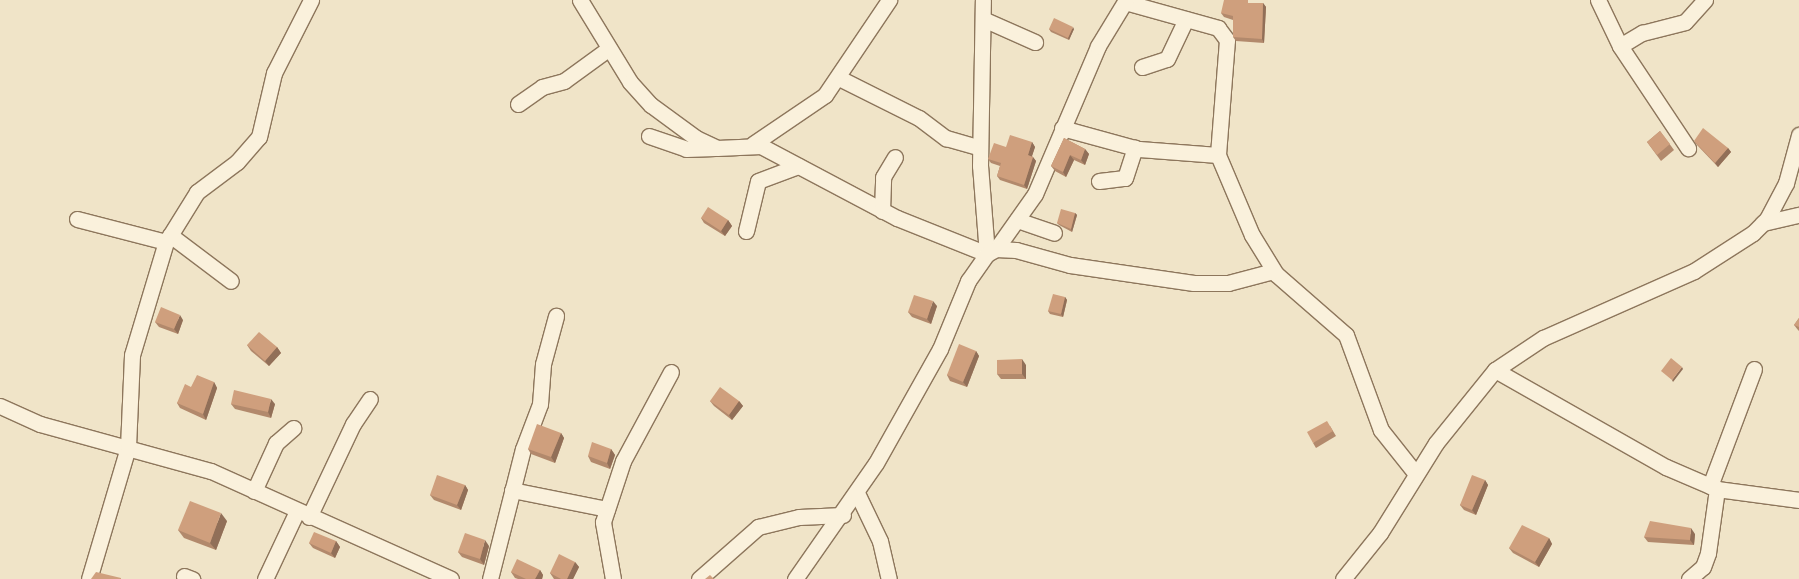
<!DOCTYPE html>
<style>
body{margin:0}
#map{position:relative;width:1799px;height:579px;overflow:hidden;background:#f0e4c8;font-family:"Source Serif 4",serif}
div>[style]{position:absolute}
.roads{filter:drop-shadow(1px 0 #8d765c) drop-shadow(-1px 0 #8d765c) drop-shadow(0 1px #8d765c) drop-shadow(0 -1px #8d765c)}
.minor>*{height:15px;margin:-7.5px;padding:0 7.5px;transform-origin:7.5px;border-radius:7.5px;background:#faf1dc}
.wall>*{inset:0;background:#b2896c}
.shaded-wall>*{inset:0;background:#916f58}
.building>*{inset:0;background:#cf9f7d}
span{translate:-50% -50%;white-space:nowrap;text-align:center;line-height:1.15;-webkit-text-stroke:5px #f7eed8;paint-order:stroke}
</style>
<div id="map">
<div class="roads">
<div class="minor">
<i style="left:580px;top:0;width:96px;rotate:58.6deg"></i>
<i style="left:630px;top:82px;width:31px;rotate:48deg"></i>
<i style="left:651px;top:105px;width:56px;rotate:36.3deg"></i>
<i style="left:696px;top:138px;width:23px;rotate:25deg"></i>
<i style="left:717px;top:148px;width:44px;rotate:-2.6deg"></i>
<i style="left:761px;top:146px;width:154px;rotate:27.9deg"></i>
<i style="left:897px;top:218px;width:97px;rotate:21.8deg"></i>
<i style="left:987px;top:254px;width:88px;rotate:-94.5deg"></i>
<i style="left:980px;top:166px;width:166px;rotate:-89deg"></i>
<i style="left:1598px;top:0;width:51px;rotate:64.4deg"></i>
<i style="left:1620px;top:46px;width:123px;rotate:56.3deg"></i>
<i style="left:1125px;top:2px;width:97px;rotate:15.6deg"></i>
<i style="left:1218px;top:28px;width:15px;rotate:53deg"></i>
<i style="left:1227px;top:40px;width:115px;rotate:94.5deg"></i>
<i style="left:1218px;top:155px;width:87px;rotate:67deg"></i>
<i style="left:1252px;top:235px;width:46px;rotate:58.4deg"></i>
<i style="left:1276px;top:274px;width:93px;rotate:41.1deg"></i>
<i style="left:1346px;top:335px;width:101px;rotate:69.8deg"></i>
<i style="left:1381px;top:430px;width:56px;rotate:51.5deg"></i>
<i style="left:983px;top:19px;width:57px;rotate:23.9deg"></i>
<i style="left:1620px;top:46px;width:26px;rotate:-31deg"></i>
<i style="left:1642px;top:33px;width:44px;rotate:-14.3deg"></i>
<i style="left:1685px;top:22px;width:30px;rotate:-48deg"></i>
<i style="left:1142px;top:67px;width:26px;rotate:-18deg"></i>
<i style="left:1167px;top:59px;width:44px;rotate:-64.6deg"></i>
<i style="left:839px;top:78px;width:89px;rotate:26.6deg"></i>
<i style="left:919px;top:118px;width:34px;rotate:37deg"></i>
<i style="left:946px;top:138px;width:35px;rotate:16deg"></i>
<i style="left:518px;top:104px;width:29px;rotate:-35deg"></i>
<i style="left:542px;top:87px;width:23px;rotate:-15deg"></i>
<i style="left:564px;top:81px;width:54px;rotate:-36deg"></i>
<i style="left:1062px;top:128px;width:80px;rotate:15.3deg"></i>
<i style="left:1139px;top:149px;width:79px;rotate:4.3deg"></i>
<i style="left:649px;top:136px;width:39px;rotate:19deg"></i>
<i style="left:686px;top:149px;width:29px;rotate:-2deg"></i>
<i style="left:753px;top:144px;width:87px;rotate:-34.2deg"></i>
<i style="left:825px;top:95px;width:115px;rotate:-56deg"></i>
<i style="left:1099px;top:181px;width:26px;rotate:-7deg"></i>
<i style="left:1125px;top:178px;width:32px;rotate:-72deg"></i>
<i style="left:882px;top:211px;width:34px;rotate:-88deg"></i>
<i style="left:883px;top:177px;width:23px;rotate:-59deg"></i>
<i style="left:77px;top:219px;width:92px;rotate:14.5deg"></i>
<i style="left:1017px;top:220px;width:39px;rotate:19deg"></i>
<i style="left:1763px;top:223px;width:37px;rotate:-13deg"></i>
<i style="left:746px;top:231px;width:51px;rotate:-76.5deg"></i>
<i style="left:758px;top:181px;width:43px;rotate:-20.6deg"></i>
<i style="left:170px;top:235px;width:76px;rotate:37deg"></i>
<i style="left:996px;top:249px;width:67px;rotate:-54.7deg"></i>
<i style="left:1035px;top:194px;width:161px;rotate:-66.9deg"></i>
<i style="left:1098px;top:46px;width:54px;rotate:-58.7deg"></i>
<i style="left:1495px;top:370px;width:197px;rotate:29.6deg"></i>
<i style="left:1666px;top:467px;width:56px;rotate:23.3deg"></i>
<i style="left:1717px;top:489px;width:83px;rotate:7.6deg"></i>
<i style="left:0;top:406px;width:44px;rotate:24.2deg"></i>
<i style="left:40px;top:424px;width:177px;rotate:15.4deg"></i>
<i style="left:211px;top:471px;width:263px;rotate:24.2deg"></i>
<i style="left:1710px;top:486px;width:125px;rotate:-69.4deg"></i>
<i style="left:512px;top:490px;width:97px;rotate:11.3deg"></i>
<i style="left:254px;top:491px;width:53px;rotate:-65.4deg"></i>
<i style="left:276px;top:443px;width:23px;rotate:-41deg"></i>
<i style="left:857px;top:493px;width:53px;rotate:64.4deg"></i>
<i style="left:880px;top:541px;width:39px;rotate:77deg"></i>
<i style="left:309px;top:517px;width:103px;rotate:-64.7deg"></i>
<i style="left:353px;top:424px;width:30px;rotate:-56deg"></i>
<i style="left:184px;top:576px;width:9px;rotate:21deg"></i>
<i style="left:89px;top:579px;width:138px;rotate:-73.5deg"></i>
<i style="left:128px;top:447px;width:92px;rotate:-87.5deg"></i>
<i style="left:132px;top:355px;width:118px;rotate:-73.3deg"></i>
<i style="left:166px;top:242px;width:59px;rotate:-58.2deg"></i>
<i style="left:197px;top:192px;width:50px;rotate:-36.9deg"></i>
<i style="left:237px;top:162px;width:33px;rotate:-49deg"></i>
<i style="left:259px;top:137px;width:66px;rotate:-76.8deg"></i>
<i style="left:274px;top:73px;width:82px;rotate:-63.1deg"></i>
<i style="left:265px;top:579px;width:75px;rotate:-64.8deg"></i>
<i style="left:490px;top:579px;width:134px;rotate:-75.8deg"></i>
<i style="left:523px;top:449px;width:48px;rotate:-69.3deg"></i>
<i style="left:540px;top:404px;width:40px;rotate:-85.7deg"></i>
<i style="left:543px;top:364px;width:50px;rotate:-74.8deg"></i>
<i style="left:613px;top:579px;width:58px;rotate:-100deg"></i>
<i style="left:603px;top:522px;width:64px;rotate:-71.8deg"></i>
<i style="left:623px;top:461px;width:101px;rotate:-61.7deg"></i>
<i style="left:699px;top:579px;width:79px;rotate:-41.4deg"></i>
<i style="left:758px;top:527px;width:42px;rotate:-13.7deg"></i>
<i style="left:799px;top:517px;width:44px;rotate:-2.6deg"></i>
<i style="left:795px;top:579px;width:141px;rotate:-55.1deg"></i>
<i style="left:876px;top:463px;width:131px;rotate:-60.7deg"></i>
<i style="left:940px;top:349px;width:74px;rotate:-67.6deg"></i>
<i style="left:968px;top:281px;width:33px;rotate:-55deg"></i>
<i style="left:987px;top:254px;width:10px;rotate:-29deg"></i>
<i style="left:996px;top:249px;width:20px;rotate:3deg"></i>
<i style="left:1016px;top:250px;width:56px;rotate:15.5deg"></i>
<i style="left:1070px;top:265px;width:125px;rotate:8.3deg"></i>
<i style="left:1194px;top:283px;width:34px"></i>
<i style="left:1228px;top:283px;width:47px;rotate:-14.9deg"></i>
<i style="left:1343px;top:579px;width:59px;rotate:-51.2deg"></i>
<i style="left:1380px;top:533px;width:106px;rotate:-58.1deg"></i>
<i style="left:1436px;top:443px;width:94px;rotate:-51.1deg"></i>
<i style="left:1495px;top:370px;width:58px;rotate:-33.7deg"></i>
<i style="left:1543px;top:338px;width:165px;rotate:-23.9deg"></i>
<i style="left:1694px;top:271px;width:70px;rotate:-32.8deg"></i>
<i style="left:1753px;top:233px;width:20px;rotate:-45deg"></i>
<i style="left:1767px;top:219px;width:41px;rotate:-62.2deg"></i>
<i style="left:1786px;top:183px;width:50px;rotate:-74.8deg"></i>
<i style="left:1689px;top:579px;width:18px;rotate:-41deg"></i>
<i style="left:1703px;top:567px;width:15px;rotate:-70deg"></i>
<i style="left:1708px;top:553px;width:65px;rotate:-82deg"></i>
</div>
</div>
<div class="wall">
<i style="clip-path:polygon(1250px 3px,1263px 3px,1266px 7px,1264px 43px,1236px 41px,1233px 37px,1233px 20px,1224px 17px,1221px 13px)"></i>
<i style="clip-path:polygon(1049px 29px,1074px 29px,1069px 40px,1051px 32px)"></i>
<i style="clip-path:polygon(1660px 131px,1674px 150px,1661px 161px,1647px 142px)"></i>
<i style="clip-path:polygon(1064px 138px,1085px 149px,1089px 154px,1085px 165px,1074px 160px,1066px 177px,1055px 171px,1051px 166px)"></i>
<i style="clip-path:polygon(1694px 141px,1728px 148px,1731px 152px,1718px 167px,1697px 145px)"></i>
<i style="clip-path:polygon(1032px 142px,1035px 147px,1032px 156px,1036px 161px,1027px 189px,1000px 180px,997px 176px,1000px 166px,991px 163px,988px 159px,1006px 147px)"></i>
<i style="clip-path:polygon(1075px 213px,1077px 215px,1072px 232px,1059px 225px,1057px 223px)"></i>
<i style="clip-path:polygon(701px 218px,728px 220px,732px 226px,725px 236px,704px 223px)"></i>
<i style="clip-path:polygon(1065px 297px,1067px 300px,1063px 317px,1050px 314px,1048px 311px)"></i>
<i style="clip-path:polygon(937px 306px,931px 324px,912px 317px,908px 312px)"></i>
<i style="clip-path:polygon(1799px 318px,1799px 331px,1798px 330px,1794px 325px)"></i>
<i style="clip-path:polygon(183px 320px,178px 334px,159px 327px,155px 322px)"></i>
<i style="clip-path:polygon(247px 345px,277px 347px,281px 353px,269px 366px,251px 351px)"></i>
<i style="clip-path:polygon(976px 351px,979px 356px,967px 387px,950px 381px,947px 375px)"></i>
<i style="clip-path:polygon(1026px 365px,1026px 379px,1001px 379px,997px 374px)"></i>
<i style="clip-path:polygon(214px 382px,217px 388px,206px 420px,180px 408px,177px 403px,191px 387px)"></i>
<i style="clip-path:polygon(710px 401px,739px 401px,743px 406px,732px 420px,714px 406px)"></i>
<i style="clip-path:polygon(231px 404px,275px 404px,271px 418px,235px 409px)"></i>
<i style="clip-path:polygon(1330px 426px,1336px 436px,1316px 448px,1313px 443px)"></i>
<i style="clip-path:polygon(561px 433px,564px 438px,555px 463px,531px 454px,528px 449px)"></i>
<i style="clip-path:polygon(611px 449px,615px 455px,610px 469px,591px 462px,588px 456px)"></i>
<i style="clip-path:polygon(1485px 480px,1488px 485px,1476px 515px,1464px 510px,1460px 505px)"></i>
<i style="clip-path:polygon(465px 485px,468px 490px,461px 510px,434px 500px,430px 495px)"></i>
<i style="clip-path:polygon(227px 521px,216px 550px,184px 538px,178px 530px)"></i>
<i style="clip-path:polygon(1695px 534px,1694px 545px,1648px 542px,1644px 537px)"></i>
<i style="clip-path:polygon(1549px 538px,1552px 544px,1539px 567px,1513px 553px,1509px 548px)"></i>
<i style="clip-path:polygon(336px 541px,340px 547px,335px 558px,313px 548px,309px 543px)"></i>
<i style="clip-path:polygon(489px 546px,484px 565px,462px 557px,458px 552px)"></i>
<i style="clip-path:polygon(575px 562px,579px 567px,573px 579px,554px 579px,550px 573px)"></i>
<i style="clip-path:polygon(540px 570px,543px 575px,542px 579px,518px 579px,515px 578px,511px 572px)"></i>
</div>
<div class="shaded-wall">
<i style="clip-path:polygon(1263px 3px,1266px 7px,1264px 43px,1262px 39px)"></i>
<i style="clip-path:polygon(1073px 27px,1074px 29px,1069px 40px,1068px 38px)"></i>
<i style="clip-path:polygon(1032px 142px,1035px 147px,1031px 159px,1028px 155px)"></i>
<i style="clip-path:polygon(1728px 148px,1731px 152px,1718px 167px,1715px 163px)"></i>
<i style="clip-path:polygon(1085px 149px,1089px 154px,1085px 165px,1081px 160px)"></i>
<i style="clip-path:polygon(1070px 155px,1074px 160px,1066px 177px,1063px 172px)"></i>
<i style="clip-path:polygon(1033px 157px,1036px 161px,1027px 189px,1024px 185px)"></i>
<i style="clip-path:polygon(1075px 213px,1077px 215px,1072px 232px,1071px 229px)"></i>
<i style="clip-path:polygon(728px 220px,732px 226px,725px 236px,721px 231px)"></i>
<i style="clip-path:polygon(1065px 297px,1067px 300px,1063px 317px,1061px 314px)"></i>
<i style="clip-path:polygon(933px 301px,937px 306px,931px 324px,927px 319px)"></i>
<i style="clip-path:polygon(180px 315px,183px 320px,178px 334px,174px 329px)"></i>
<i style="clip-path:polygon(277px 347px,281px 353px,269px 366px,265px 361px)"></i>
<i style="clip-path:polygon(976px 351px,979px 356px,967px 387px,963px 382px)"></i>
<i style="clip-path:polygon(1022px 359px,1026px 365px,1026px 379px,1022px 374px)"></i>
<i style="clip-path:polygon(1682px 367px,1683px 369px,1673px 382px,1672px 380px)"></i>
<i style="clip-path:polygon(214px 382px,217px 388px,206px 420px,203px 414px)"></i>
<i style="clip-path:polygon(271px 399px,275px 404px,271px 418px,268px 412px)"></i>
<i style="clip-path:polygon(739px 401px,743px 406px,732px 420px,729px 415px)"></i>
<i style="clip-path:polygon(561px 433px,564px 438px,555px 463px,551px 457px)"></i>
<i style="clip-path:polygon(611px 449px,615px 455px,610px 469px,607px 463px)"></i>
<i style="clip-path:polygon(1485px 480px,1488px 485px,1476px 515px,1472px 510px)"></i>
<i style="clip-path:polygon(465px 485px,468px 490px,461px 510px,457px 505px)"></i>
<i style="clip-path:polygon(221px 513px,227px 521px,216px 550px,210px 543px)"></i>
<i style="clip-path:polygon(1691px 528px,1695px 534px,1694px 545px,1690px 540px)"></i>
<i style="clip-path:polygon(1549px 538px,1552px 544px,1539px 567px,1535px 562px)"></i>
<i style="clip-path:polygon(485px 540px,489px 546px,484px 565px,480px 559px)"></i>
<i style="clip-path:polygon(336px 541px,340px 547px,335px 558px,331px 553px)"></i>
<i style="clip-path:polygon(575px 562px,579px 567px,573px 579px,567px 579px)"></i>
<i style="clip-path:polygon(540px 570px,543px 575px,542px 579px,535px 579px)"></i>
</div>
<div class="building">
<i style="clip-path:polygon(1224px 0,1248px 0,1248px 3px,1263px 3px,1262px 39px,1233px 37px,1233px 16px,1221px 13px)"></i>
<i style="clip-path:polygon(1054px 18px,1073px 27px,1068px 38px,1049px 29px)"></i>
<i style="clip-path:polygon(1703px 128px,1728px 148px,1715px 163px,1694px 141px)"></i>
<i style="clip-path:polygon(1660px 131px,1670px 144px,1657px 155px,1647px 142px)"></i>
<i style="clip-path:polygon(1010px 135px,1032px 142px,1028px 155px,1033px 157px,1024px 185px,997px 176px,1001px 163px,988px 159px,994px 143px,1006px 147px)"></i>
<i style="clip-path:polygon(1064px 138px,1085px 149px,1081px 160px,1070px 155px,1063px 172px,1051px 166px)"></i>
<i style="clip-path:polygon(708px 207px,728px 220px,721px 231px,701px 218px)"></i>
<i style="clip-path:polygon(1061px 209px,1075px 213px,1071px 229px,1057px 223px)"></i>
<i style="clip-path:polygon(1053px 294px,1065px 297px,1061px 314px,1048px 311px)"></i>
<i style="clip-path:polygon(914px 295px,933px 301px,927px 319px,908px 312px)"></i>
<i style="clip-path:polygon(161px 307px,180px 315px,174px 329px,155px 322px)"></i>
<i style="clip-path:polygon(1799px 318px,1799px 327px,1794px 325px)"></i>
<i style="clip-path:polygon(259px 332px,277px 347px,265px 361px,247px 345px)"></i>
<i style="clip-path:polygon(959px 344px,976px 351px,963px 382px,947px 375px)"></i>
<i style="clip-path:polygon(1671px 358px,1682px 367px,1672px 380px,1661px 371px)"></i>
<i style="clip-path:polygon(1022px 359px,1022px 374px,997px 374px,997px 360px)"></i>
<i style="clip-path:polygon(197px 375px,214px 382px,203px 414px,177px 403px,185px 384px,191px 387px)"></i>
<i style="clip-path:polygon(720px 387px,739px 401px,729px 415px,710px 401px)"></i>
<i style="clip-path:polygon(234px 390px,271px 399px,268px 412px,231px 404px)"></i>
<i style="clip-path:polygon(1327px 421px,1333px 431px,1313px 443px,1307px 432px)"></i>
<i style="clip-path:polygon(537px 424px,561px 433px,551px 457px,528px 449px)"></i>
<i style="clip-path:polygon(592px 442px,611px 449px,607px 463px,588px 456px)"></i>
<i style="clip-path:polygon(437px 475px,465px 485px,457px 505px,430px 495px)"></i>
<i style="clip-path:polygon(1472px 475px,1485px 480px,1472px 510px,1460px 505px)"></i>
<i style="clip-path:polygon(190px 501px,221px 513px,210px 543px,178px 530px)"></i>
<i style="clip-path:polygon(1650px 521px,1691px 528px,1690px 540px,1644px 537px)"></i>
<i style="clip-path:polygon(1522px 525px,1549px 538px,1535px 562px,1509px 548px)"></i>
<i style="clip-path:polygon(314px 532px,336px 541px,331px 553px,309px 543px)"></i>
<i style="clip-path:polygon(465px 533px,485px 540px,480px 559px,458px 552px)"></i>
<i style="clip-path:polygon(559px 554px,575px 562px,567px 579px,561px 579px,550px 573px)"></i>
<i style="clip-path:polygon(517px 559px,540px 570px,535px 579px,526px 579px,511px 572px)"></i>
<i style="clip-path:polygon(96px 572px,121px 578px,121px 579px,91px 579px)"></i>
<i style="clip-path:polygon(710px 575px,714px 579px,705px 579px)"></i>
</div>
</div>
